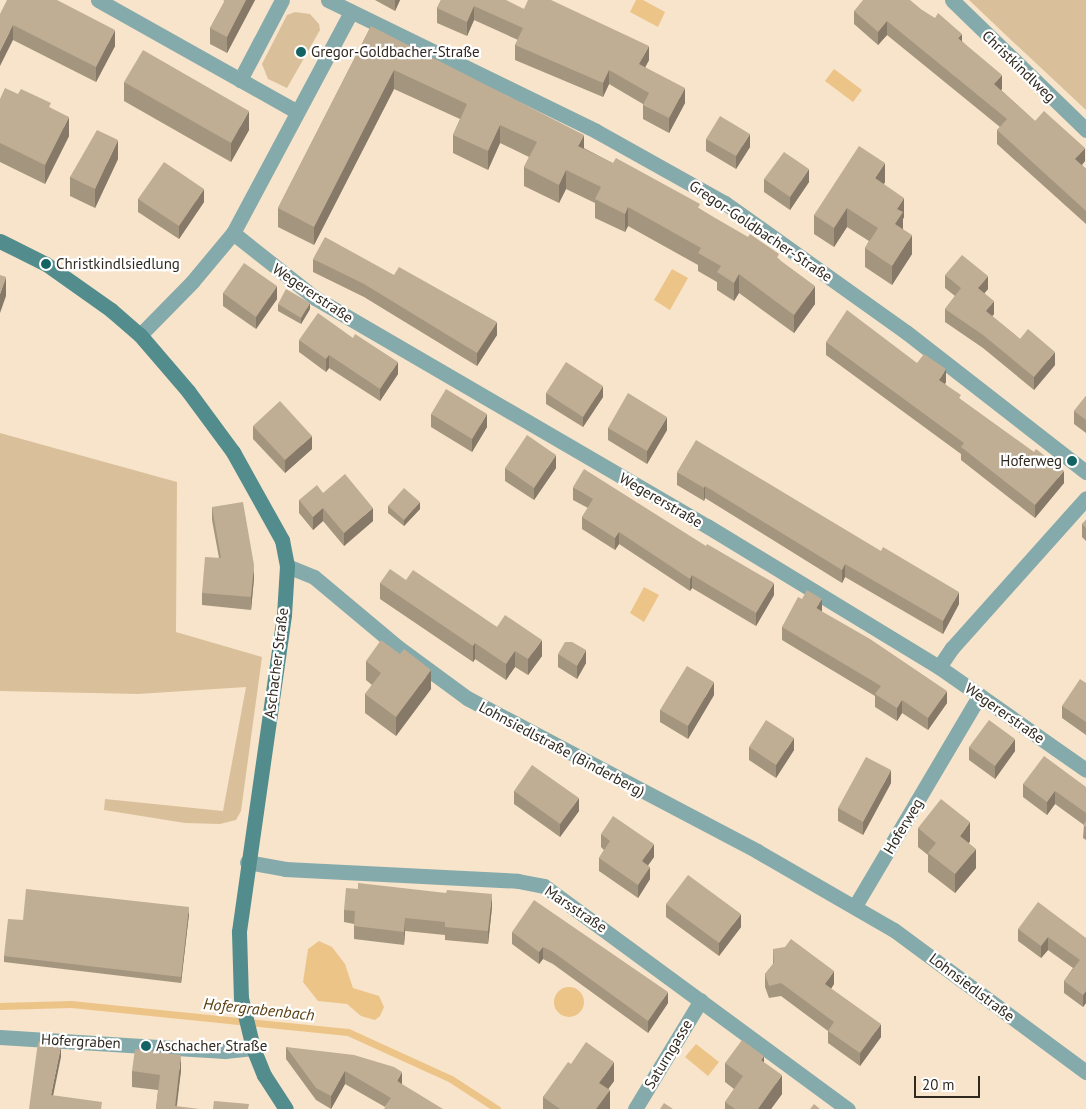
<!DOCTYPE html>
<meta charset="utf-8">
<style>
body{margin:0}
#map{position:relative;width:1086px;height:1109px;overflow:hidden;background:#f7e4ca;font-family:"PT Sans",sans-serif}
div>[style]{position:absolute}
.green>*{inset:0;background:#dac09a}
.water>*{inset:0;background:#edc488}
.round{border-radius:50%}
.stream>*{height:7px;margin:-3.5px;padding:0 3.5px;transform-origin:3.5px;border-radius:3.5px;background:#edc488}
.street>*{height:15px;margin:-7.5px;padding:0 7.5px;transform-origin:7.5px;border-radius:7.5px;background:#85aaab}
.secondary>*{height:15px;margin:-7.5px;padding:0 7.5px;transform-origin:7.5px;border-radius:7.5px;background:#528c8d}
.wall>*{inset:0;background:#a4957f}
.shaded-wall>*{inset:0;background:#867968}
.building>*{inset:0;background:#bfad94}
.dots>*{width:14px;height:14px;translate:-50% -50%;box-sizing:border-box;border:2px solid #fff;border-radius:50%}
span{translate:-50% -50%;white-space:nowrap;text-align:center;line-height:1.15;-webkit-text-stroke:4.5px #fff;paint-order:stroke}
.poi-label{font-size:15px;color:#30291f}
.left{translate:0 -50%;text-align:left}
.right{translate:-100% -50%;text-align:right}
.street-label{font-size:15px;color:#30291f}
.water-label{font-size:16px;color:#593e0f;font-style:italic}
.scale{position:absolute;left:914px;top:1076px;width:66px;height:22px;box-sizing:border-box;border:2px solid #30291f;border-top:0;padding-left:6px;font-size:15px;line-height:18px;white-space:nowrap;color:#30291f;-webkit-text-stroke:4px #fff;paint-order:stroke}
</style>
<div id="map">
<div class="green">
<i style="clip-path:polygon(969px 0,1086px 0,1086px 110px,1010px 39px)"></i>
<i style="clip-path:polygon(295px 12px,310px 14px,319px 24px,320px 30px,287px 88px,268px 79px,262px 64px,287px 15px)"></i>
<i style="clip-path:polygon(0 433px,177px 482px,176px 632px,262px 657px,241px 811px,236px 820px,220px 824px,185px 823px,104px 810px,105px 799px,223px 811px,246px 687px,138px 694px,0 691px)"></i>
</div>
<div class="water">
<i style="clip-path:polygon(636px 0,643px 0,665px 12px,658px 27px,630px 12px)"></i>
<i style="clip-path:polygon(834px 69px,862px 90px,853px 102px,825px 81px)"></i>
<i style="clip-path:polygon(672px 269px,688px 278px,670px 310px,654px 300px)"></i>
<i style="clip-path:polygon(644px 587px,659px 595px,644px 622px,630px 613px)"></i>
<i style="clip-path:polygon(319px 941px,332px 947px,345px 964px,353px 988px,379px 996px,384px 1007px,380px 1016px,375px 1020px,361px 1016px,347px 1004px,318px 1001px,303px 982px,308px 949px)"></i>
<i class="round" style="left:554px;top:987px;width:30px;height:30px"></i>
<i style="clip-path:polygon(696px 1044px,719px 1062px,708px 1076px,685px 1057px)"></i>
</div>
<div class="stream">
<i style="left:0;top:1006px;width:71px;rotate:-1.6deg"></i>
<i style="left:71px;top:1004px;width:278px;rotate:5.8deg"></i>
<i style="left:348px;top:1032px;width:113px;rotate:24.5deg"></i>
<i style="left:451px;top:1079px;width:55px;rotate:33.1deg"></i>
</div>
<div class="street">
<i style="left:98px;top:0;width:227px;rotate:29.3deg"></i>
<i style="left:328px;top:0;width:298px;rotate:26deg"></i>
<i style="left:596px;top:131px;width:148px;rotate:29.2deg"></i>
<i style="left:725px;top:203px;width:222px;rotate:35.5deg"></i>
<i style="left:906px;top:332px;width:228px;rotate:37.9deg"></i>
<i style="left:952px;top:0;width:187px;rotate:44.1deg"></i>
<i style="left:240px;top:80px;width:90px;rotate:-62.3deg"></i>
<i style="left:233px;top:233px;width:105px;rotate:38.4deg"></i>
<i style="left:315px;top:298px;width:453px;rotate:30.2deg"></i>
<i style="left:707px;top:526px;width:271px;rotate:31.3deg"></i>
<i style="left:939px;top:667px;width:179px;rotate:35deg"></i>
<i style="left:140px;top:335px;width:74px;rotate:-45.5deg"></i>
<i style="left:192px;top:282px;width:64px;rotate:-50.1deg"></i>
<i style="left:233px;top:233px;width:251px;rotate:-61.9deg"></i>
<i style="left:287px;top:566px;width:29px;rotate:22deg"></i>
<i style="left:314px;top:577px;width:111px;rotate:39.9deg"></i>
<i style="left:399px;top:648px;width:84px;rotate:36.3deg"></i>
<i style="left:467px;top:698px;width:328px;rotate:27.8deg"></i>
<i style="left:757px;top:851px;width:158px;rotate:30deg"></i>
<i style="left:894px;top:930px;width:239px;rotate:36.5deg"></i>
<i style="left:939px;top:667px;width:23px;rotate:-56deg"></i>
<i style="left:952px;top:648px;width:201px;rotate:-48.2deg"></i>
<i style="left:247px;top:862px;width:39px;rotate:10deg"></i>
<i style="left:285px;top:869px;width:233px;rotate:2.9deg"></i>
<i style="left:518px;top:881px;width:26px;rotate:11deg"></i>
<i style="left:544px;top:886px;width:377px;rotate:36.3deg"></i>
<i style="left:855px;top:906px;width:245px;rotate:-59.4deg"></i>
<i style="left:0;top:1037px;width:225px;rotate:3.6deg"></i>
<i style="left:225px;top:1051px;width:28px;rotate:-6deg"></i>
<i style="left:635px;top:1109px;width:127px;rotate:-58.8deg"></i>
</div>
<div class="secondary">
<i style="left:0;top:241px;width:51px;rotate:26.6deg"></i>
<i style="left:46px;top:264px;width:80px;rotate:35.3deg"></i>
<i style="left:111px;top:310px;width:38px;rotate:41deg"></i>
<i style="left:140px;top:335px;width:74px;rotate:49.4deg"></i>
<i style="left:188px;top:391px;width:76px;rotate:53.6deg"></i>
<i style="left:233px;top:452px;width:101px;rotate:60.9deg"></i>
<i style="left:282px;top:540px;width:26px;rotate:79deg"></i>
<i style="left:287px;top:566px;width:49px;rotate:93.5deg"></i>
<i style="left:284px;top:615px;width:320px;rotate:98.1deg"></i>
<i style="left:239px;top:932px;width:66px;rotate:88.3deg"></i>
<i style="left:241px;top:998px;width:51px;rotate:76.5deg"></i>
<i style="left:253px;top:1048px;width:29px;rotate:68deg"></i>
<i style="left:264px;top:1075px;width:40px;rotate:57.1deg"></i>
</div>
<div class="wall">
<i style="clip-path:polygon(223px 0,255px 0,227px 53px,210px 44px,210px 28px,225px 1px)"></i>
<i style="clip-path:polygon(375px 0,400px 0,395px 11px)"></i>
<i style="clip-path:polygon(441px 0,524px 9px,649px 60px,645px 67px,685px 103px,669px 133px,643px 119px,643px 104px,609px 84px,603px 97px,515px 60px,515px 45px,518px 40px,474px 20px,467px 36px,437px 23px,437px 8px)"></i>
<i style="clip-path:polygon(922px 10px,962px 41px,1002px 89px,1001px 90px,1035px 121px,1085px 161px,1082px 165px,1086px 169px,1086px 224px,997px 144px,997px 130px,1000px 127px,887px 35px,878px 45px,854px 24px,854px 11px)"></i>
<i style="clip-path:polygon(0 14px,115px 46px,96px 82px,13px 40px)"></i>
<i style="clip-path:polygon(371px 26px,584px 148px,700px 209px,779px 259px,815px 304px,794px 333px,739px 293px,734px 301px,717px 290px,717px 282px,698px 271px,698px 265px,628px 226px,625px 232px,595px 218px,595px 203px,566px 189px,559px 203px,524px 186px,524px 167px,529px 157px,500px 143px,488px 170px,453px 153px,453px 135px,460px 119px,394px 89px,314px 245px,278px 227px,278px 208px)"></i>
<i style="clip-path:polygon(124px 82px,249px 130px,231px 162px,124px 101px)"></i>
<i style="clip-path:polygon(0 99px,51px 108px,69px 136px,45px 184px,0 162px)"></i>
<i style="clip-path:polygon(706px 139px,750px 147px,736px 169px,706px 151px)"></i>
<i style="clip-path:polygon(118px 159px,95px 208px,70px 196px,70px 177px)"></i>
<i style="clip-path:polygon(764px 179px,809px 182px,790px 210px,764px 192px)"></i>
<i style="clip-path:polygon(885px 182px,884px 184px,904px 217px,903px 219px,903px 229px,912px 254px,892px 285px,865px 267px,865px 248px,869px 241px,847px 227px,834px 247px,814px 234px,814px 215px)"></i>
<i style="clip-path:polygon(138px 199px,204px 202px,179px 239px,138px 212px)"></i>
<i style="clip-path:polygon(313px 259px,497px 335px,477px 366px,364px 297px,313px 272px)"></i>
<i style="clip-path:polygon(945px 275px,988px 289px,984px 293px,994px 314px,992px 316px,1020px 339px,1055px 365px,1034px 390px,983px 348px,945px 322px,945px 309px,955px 296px,945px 288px)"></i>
<i style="clip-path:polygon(223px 293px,277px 299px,256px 329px,223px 306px)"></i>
<i style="clip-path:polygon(278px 304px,310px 309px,301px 324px,278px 311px)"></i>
<i style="clip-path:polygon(299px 340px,398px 374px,380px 401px,329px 368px,326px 372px,299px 352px)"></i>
<i style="clip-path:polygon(826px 342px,917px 363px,946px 382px,945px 384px,961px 400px,1064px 483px,1035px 518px,961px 460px,961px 454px,826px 355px)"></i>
<i style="clip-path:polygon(546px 393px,603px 397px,583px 427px,546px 404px)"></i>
<i style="clip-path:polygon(1086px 396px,1086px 433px,1074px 424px,1074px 411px)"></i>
<i style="clip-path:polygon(431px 414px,487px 427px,472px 452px,431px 427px)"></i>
<i style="clip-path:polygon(253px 426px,312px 449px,285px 473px,253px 439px)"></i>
<i style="clip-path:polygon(608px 428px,667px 430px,647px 464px,608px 440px)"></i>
<i style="clip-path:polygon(505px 468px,556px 468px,534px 500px,505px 481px)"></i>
<i style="clip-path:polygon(677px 472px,959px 604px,943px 634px,845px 577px,842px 583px,705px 498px,704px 501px,677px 485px)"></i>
<i style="clip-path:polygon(573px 487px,774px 595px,756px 626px,692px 588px,690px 591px,619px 544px,615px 550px,582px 529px,582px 517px,588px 508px,573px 500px)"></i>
<i style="clip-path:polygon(323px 493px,373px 521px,344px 546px,323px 521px,313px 530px,299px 513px,299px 500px)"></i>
<i style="clip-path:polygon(388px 506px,420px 509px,404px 526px,388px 513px)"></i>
<i style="clip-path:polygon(212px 507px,254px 578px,251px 610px,202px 605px,202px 593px,219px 558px,212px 520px)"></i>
<i style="clip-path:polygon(1086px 520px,1086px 541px,1082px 537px,1082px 524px)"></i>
<i style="clip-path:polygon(406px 580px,497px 627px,542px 656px,528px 675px,515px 667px,506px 680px,475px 659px,473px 662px,380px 599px,380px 583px)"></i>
<i style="clip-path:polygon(802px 599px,822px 612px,947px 703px,928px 730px,902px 713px,897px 721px,875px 707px,875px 696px,782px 640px,782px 627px)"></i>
<i style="clip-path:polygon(558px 654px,586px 663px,577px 679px,558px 667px)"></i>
<i style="clip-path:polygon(366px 661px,431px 689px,396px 736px,365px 713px,365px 694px,372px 685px,366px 680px)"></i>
<i style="clip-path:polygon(1086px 683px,1086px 735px,1062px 718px,1062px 706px)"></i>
<i style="clip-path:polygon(714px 695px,688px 739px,660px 722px,660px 710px)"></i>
<i style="clip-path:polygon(749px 747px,794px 750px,776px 778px,749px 760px)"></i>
<i style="clip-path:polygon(969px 747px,1015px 751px,995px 779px,969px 760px)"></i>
<i style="clip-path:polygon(891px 783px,863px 835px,838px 821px,838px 808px)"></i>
<i style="clip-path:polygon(1023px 784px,1086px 787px,1086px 840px,1083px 838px,1084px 825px,1055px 804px,1047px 815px,1023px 797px)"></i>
<i style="clip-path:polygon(514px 791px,579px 811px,560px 837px,514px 804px)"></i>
<i style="clip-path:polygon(918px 828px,970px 841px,969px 843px,976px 868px,955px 893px,928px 872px,928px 855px,918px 847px)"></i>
<i style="clip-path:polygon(601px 834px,654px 857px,648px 865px,650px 879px,638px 898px,599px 871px,599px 858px,604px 850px,601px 847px)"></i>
<i style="clip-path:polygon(666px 904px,741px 927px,719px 956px,666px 917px)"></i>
<i style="clip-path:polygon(492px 907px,488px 944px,445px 940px,445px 935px,405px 931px,404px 945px,354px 939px,354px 924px,344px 922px,344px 910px)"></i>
<i style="clip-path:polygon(189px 914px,181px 983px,4px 962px,4px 956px,23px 920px)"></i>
<i style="clip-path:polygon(1018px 929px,1086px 938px,1086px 1003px,1083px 1007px,1064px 993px,1064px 981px,1073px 968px,1048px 950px,1041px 958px,1018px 941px)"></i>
<i style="clip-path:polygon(512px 932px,668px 1003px,648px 1033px,553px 964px,543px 959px,539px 964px,512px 944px)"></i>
<i style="clip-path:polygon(773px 949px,834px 984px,831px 989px,881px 1037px,860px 1066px,828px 1043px,828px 1031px,781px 996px,769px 998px,765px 987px,765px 974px,773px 964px)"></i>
<i style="clip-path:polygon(286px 1047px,402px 1084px,385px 1107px,345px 1084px,331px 1109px,316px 1100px,286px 1059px)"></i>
<i style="clip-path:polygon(725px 1063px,764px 1063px,782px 1094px,771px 1109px,725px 1109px,725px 1102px,734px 1089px,725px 1082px)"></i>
<i style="clip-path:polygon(571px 1064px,614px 1081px,608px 1089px,610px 1109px,543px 1109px,543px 1097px)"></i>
<i style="clip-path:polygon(181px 1070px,177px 1106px,156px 1109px,158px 1090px,132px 1087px,132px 1071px)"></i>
</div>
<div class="shaded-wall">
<i style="clip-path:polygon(246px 0,255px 0,227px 53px,227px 37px)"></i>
<i style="clip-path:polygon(395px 0,400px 0,395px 11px)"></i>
<i style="clip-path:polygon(474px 6px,474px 20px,467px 36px,467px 22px)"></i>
<i style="clip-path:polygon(887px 21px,887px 35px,878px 45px,878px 32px)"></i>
<i style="clip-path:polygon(13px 25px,13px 40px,0 66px,0 51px)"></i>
<i style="clip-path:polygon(115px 30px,115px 46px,96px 82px,96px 67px)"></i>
<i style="clip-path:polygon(962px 34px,962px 48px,958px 38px)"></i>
<i style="clip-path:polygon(649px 46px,649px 60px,639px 79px,639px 64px)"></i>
<i style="clip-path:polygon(394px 70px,394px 89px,314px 245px,314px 227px)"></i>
<i style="clip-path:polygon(609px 70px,609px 84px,603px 97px,603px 83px)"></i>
<i style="clip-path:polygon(1002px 75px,1002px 89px,994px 98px,994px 84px)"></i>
<i style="clip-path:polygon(685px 88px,685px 103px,669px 133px,669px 118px)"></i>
<i style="clip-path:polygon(249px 111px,249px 130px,231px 162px,231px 143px)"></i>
<i style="clip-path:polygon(69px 117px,69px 136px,45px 184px,45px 165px)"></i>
<i style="clip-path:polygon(500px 125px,500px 143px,488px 170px,488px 151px)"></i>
<i style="clip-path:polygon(750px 134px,750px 147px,736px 169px,736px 156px)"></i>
<i style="clip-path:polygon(584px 135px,584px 154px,578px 146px)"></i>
<i style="clip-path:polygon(118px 140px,118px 159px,95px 208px,95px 189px)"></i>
<i style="clip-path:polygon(1085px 148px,1085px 161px,1075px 173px,1075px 159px)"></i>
<i style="clip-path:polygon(885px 163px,885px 182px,875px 197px,875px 178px)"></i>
<i style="clip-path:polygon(809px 169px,809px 182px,790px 210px,790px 197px)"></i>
<i style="clip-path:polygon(566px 170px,566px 189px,559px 203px,559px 185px)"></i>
<i style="clip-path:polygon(204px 189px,204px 202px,179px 239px,179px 226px)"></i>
<i style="clip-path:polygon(904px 198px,904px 217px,903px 219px,903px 231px,895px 224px,897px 209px)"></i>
<i style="clip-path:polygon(628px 207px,628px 226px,625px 232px,625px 214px)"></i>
<i style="clip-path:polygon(847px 208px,847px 227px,834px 247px,834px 228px)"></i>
<i style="clip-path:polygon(912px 235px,912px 254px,892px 285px,892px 266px)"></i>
<i style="clip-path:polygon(739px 274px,739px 293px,734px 301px,734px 283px)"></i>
<i style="clip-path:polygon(988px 276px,988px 289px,978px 301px,978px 288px)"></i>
<i style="clip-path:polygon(6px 277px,6px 296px,0 313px,0 294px)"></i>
<i style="clip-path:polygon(277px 286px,277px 299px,256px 329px,256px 317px)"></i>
<i style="clip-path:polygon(815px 286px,815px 304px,794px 333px,794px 315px)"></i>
<i style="clip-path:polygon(994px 301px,994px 314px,986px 324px,986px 311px)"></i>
<i style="clip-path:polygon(310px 303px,310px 309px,301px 324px,301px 318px)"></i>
<i style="clip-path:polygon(497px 322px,497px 335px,477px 366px,477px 353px)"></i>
<i style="clip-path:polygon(1055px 352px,1055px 365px,1034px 390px,1034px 377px)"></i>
<i style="clip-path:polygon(329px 355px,329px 368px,326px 372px,326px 359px)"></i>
<i style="clip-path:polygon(398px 362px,398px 374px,380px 401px,380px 389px)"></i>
<i style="clip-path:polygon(946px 369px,946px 382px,939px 393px,939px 380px)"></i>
<i style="clip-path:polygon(603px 386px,603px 397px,583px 427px,583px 417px)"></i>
<i style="clip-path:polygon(487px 414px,487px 427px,472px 452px,472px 439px)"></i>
<i style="clip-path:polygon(667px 417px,667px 430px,647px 464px,647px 451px)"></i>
<i style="clip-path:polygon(312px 436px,312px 449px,285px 473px,285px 460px)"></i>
<i style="clip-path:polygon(556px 455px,556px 468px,534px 500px,534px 488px)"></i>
<i style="clip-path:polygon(1064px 471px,1064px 483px,1035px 518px,1035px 505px)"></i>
<i style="clip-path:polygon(705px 486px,705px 498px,704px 501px,704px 488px)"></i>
<i style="clip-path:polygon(420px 502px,420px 509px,404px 526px,404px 520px)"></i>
<i style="clip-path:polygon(323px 508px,323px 521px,313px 530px,313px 517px)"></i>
<i style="clip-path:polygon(373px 508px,373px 521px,344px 546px,344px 533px)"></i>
<i style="clip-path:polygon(619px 532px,619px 544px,615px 550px,615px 538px)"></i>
<i style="clip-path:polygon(845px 564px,845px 577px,842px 583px,842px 570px)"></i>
<i style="clip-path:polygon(254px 565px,254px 578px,251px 610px,251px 597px)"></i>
<i style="clip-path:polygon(692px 575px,692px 588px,690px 591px,690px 579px)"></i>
<i style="clip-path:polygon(774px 583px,774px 595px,756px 626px,756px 613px)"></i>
<i style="clip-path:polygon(959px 592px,959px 604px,943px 634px,943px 621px)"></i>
<i style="clip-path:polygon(822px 599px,822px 612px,816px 608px)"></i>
<i style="clip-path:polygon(542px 640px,542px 656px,528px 675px,528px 659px)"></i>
<i style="clip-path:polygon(475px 643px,475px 659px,473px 662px,473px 646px)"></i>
<i style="clip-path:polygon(586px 650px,586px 663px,577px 679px,577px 666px)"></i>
<i style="clip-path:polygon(515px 651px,515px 667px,506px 680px,506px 664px)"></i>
<i style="clip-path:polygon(431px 670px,431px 689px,396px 736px,396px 717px)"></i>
<i style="clip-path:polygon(714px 682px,714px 695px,688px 739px,688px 726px)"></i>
<i style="clip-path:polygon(947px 691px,947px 703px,928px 730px,928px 718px)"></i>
<i style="clip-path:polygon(902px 700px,902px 713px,897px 721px,897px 708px)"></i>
<i style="clip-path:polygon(794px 738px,794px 750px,776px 778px,776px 765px)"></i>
<i style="clip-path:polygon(1015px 739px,1015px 751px,995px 779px,995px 766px)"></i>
<i style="clip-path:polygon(891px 770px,891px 783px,863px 835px,863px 822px)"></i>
<i style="clip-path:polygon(1055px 791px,1055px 804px,1047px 815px,1047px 802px)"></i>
<i style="clip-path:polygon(579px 798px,579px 811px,560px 837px,560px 824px)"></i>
<i style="clip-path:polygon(970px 822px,970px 841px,960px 855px,960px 836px)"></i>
<i style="clip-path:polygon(654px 844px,654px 857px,642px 874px,642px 861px)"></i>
<i style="clip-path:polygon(976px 849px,976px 868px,955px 893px,955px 874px)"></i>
<i style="clip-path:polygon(650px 867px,650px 879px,638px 898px,638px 885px)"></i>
<i style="clip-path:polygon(492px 894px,492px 907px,488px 944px,488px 931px)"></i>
<i style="clip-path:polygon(189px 907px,189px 914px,181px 983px,181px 977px)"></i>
<i style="clip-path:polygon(741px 914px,741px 927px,719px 956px,719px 943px)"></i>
<i style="clip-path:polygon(405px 918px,405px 931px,404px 945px,404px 932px)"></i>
<i style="clip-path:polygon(1048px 937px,1048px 950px,1041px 958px,1041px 946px)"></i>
<i style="clip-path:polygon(543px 947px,543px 959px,539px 964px,539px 952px)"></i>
<i style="clip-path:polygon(834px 971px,834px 984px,825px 997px,825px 984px)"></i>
<i style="clip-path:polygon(1086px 991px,1086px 1003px,1083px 1007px,1083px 995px)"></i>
<i style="clip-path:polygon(668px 992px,668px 1003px,648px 1033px,648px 1021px)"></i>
<i style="clip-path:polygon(881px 1024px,881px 1037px,860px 1066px,860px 1053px)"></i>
<i style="clip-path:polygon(61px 1046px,61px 1057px,51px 1106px,51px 1095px)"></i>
<i style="clip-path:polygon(181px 1055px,181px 1070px,176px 1109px,175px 1109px)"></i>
<i style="clip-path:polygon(764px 1056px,764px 1075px,761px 1060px)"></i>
<i style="clip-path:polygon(614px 1062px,614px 1081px,599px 1102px,599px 1083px)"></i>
<i style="clip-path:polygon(345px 1071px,345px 1084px,331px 1109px,331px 1096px)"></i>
<i style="clip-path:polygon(402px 1072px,402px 1085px,397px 1081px)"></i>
<i style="clip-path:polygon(782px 1075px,782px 1094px,771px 1109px,758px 1109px)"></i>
<i style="clip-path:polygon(610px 1090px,610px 1109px,596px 1109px)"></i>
</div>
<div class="building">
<i style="clip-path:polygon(7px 0,57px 0,115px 30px,96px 67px,13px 25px,0 51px,0 14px)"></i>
<i style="clip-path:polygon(225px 0,246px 0,227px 37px,210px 28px)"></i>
<i style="clip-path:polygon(441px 0,506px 0,524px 9px,528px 0,551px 0,649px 46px,639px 64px,685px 88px,669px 118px,643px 105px,649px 93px,609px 70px,603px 83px,515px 45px,523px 28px,474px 6px,467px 22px,437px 8px)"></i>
<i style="clip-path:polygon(863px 0,910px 0,922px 10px,935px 18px,938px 13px,962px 34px,958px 38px,1002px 75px,994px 84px,1035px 121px,1044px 111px,1085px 148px,1075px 159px,1086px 169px,1086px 211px,997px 130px,1007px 119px,887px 21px,878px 32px,854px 11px)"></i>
<i style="clip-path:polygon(371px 26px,584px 135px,578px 146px,613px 163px,616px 158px,700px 204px,698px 208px,748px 237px,750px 234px,779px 254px,777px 258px,815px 286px,794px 315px,739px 274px,734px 283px,717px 272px,721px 266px,698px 253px,701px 248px,628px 207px,625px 214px,595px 199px,601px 187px,566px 170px,559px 185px,524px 167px,537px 142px,500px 125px,488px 151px,453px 135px,467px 104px,394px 70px,314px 227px,278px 208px)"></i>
<i style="clip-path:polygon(143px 50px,249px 111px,231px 143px,124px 82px)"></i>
<i style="clip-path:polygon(5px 88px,18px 94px,21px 89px,51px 103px,49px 107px,69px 117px,45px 165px,0 143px,0 99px)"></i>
<i style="clip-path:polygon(720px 116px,750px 134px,736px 156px,706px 139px)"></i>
<i style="clip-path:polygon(97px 130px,118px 140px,95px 189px,70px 177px)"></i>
<i style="clip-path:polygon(859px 146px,885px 163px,875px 178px,904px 198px,897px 209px,903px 212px,895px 224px,912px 235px,892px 266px,865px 248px,878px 228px,847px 208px,834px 228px,814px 215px)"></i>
<i style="clip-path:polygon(784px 152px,809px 169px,790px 197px,764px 179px)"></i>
<i style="clip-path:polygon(164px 162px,204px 189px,179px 226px,138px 199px)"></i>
<i style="clip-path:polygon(325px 237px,394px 275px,399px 267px,497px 322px,477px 353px,364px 284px,313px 259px)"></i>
<i style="clip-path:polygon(962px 255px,988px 276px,978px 288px,994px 301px,986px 311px,1020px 339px,1028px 329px,1055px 352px,1034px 377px,983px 335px,945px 309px,961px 288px,945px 275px)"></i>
<i style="clip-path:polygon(244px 263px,277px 286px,256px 317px,223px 293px)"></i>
<i style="clip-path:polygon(0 275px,6px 277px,0 294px)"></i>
<i style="clip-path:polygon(286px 289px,310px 303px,301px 318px,278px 304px)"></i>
<i style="clip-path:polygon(847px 310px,917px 363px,924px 354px,946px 369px,939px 380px,961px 395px,959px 398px,1034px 452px,1036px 449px,1064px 471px,1035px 505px,961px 447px,964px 443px,826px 342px)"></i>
<i style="clip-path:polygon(318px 313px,353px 338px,355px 334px,398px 362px,380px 389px,329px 355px,326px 359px,299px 340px)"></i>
<i style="clip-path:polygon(566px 362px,603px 386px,583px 417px,546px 393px)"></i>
<i style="clip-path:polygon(446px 389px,487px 414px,472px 439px,431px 414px)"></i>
<i style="clip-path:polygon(628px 393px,667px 417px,647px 451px,608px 428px)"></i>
<i style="clip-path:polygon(1086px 396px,1086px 420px,1074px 411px)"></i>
<i style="clip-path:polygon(280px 401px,312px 436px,285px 460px,253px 426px)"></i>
<i style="clip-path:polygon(527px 435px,556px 455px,534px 488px,505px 468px)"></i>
<i style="clip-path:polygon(696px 440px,881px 551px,883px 547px,959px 592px,943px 621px,845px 564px,842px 570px,705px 486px,704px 488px,677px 472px)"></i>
<i style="clip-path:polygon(584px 469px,706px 546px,707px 544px,774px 583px,756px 613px,692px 575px,690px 579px,619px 532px,615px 538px,582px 517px,593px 499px,573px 487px)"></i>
<i style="clip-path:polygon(345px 474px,373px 508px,344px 533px,323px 508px,313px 517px,299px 500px,317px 485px,323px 493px)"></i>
<i style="clip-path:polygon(404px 488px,420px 502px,404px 520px,388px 506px)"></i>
<i style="clip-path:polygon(243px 502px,254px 565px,251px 597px,202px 593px,205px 557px,221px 558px,212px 507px)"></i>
<i style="clip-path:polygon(1086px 520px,1086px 528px,1082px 524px)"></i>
<i style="clip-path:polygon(390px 569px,406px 580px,413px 570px,497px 627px,505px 615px,542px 640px,528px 659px,515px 651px,506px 664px,475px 643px,473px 646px,380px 583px)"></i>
<i style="clip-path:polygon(807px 590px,822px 599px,816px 608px,870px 639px,947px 691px,928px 718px,902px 700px,897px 708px,875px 694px,881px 686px,782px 627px,798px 597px,802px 599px)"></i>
<i style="clip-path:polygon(381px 640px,400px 654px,404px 649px,431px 670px,396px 717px,365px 694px,381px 673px,366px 661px)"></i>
<i style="clip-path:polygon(565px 642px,572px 642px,586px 650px,577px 666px,558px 654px)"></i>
<i style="clip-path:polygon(687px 666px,714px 682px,688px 726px,660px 710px)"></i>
<i style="clip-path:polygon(1080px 679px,1086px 683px,1086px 722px,1062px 706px)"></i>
<i style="clip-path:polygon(766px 720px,794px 738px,776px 765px,749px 747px)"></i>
<i style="clip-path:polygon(989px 720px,1015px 739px,995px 766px,969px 747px)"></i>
<i style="clip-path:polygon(1044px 756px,1086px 787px,1086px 813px,1055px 791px,1047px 802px,1023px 784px)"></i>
<i style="clip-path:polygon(866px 757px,891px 770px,863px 822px,838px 808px)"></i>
<i style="clip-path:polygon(532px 765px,579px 798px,560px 824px,514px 791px)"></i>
<i style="clip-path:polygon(941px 799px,970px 822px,960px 836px,976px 849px,955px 874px,928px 853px,936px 843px,918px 828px)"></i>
<i style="clip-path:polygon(613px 816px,654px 844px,642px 861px,650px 867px,638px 885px,599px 858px,610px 841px,601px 834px)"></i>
<i style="clip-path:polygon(1086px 821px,1086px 827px,1083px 825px)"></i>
<i style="clip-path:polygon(688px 875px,741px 914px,719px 943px,666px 904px)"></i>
<i style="clip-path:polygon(358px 883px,446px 893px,447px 890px,492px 894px,488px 931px,445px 927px,445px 922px,405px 918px,404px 932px,354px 926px,355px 911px,344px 910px,346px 888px,358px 889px)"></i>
<i style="clip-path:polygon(26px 889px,189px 907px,181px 977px,4px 956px,8px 919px,23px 920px)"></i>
<i style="clip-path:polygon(534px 900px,668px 992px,648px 1021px,553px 952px,543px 947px,539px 952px,512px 932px)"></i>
<i style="clip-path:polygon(1038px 902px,1086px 938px,1086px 991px,1083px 995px,1064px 981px,1080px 960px,1048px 937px,1041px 946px,1018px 929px)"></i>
<i style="clip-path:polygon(791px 939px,834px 971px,825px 984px,881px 1024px,860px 1053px,828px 1031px,834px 1022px,781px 983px,769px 986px,765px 974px,774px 963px,773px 949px,785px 947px)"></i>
<i style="clip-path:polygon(742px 1040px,764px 1056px,761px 1060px,782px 1075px,758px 1109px,735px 1109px,725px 1102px,743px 1076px,725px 1063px)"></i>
<i style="clip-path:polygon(38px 1042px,61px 1046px,51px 1095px,102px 1102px,101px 1109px,29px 1109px)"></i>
<i style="clip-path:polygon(586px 1042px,614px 1062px,599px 1083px,610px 1090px,596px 1109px,560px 1109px,543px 1097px,568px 1062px,571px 1064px)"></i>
<i style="clip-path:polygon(286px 1047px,354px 1055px,394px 1067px,402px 1072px,397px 1081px,443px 1109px,384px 1109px,391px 1098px,345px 1071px,331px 1096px,316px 1088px)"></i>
<i style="clip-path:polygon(135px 1049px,181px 1055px,175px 1106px,200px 1109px,156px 1109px,160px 1075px,132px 1071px)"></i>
<i style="clip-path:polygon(214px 1101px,249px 1104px,248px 1109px,213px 1109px)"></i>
<i style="clip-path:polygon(664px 1103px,673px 1109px,660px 1109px)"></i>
<i style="clip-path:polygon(814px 1104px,820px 1109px,810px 1109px)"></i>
</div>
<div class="dots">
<i style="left:301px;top:52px;background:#136365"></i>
<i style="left:46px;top:264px;background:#136365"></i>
<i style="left:1072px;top:461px;background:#136365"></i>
<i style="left:146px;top:1046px;background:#136365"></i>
</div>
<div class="poi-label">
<span class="left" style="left:311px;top:52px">Gregor-Goldbacher-Straße</span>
<span class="left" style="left:56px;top:264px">Christkindlsiedlung</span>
<span class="right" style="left:1062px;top:461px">Hoferweg</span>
<span class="left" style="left:156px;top:1046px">Aschacher Straße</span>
</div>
<div class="street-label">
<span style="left:1019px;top:66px;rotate:44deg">Christkindlweg</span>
<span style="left:761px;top:231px;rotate:34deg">Gregor-Goldbacher-Straße</span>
<span style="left:313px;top:293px;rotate:34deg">Wegererstraße</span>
<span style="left:661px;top:500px;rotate:30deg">Wegererstraße</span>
<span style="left:276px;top:663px;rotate:-83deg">Aschacher Straße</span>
<span style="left:1005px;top:713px;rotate:35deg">Wegererstraße</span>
<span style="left:562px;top:749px;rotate:28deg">Lohnsiedlstraße (Binderberg)</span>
<span style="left:903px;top:826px;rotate:-59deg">Hoferweg</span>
<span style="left:576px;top:909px;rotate:34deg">Marsstraße</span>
<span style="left:972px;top:987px;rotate:37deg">Lohnsiedlstraße</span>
<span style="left:81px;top:1041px;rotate:3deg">Hofergraben</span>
<span style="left:668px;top:1054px;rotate:-59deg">Saturngasse</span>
</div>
<div class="water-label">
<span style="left:259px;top:1009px;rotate:6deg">Hofergrabenbach</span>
</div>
<div class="scale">20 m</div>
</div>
